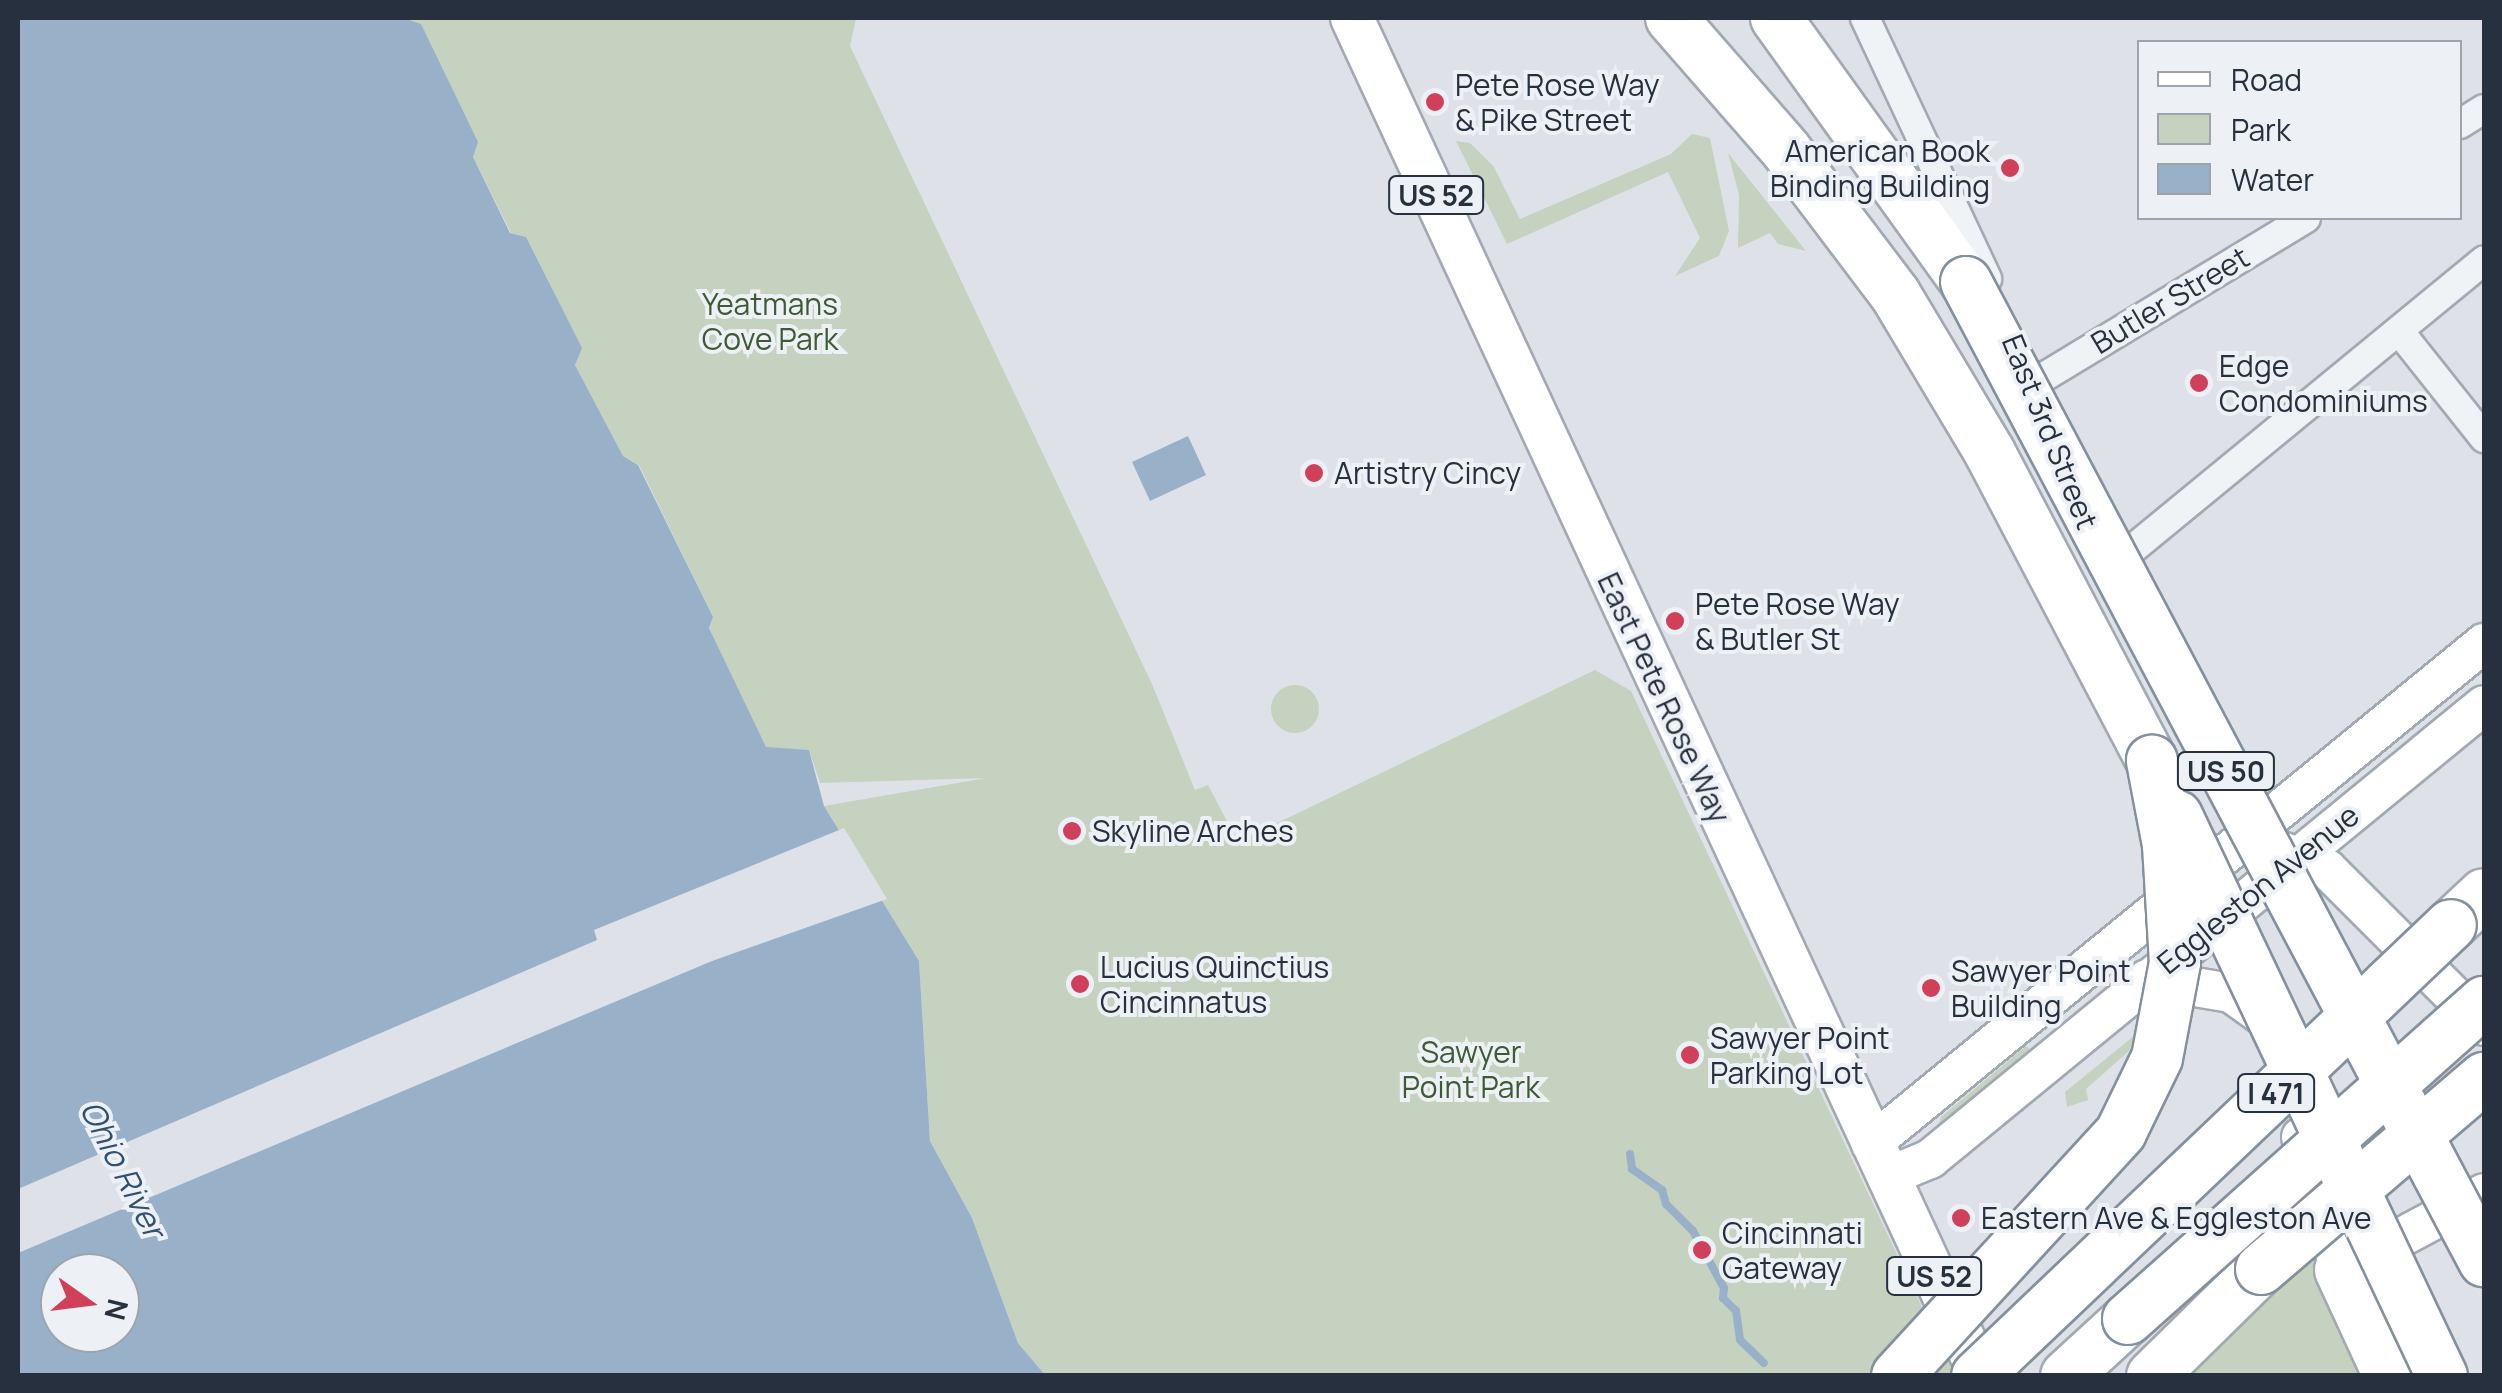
<!DOCTYPE html>
<style>
body{margin:0}
#map{position:relative;width:2502px;height:1393px;overflow:hidden;background:#dee2e8;font-family:Manrope,sans-serif}
div>[style]{position:absolute}
.green>*{inset:0;background:#c4d2bf}
.round{border-radius:50%}
.water>*{inset:0;background:#98b1c9}
.pier>*{inset:0;background:#dee2e8}
.stream>*{height:8px;margin:-4px;padding:0 4px;transform-origin:4px;border-radius:4px;background:#98b1c9}
.roads{filter:drop-shadow(2px 0 #a3a9b2) drop-shadow(-2px 0 #a3a9b2) drop-shadow(0 2px #a3a9b2) drop-shadow(0 -2px #a3a9b2)}
.street>*{height:28px;margin:-14px;padding:0 14px;transform-origin:14px;border-radius:14px;background:#f0f3f6}
.secondary>*{height:38px;margin:-19px;padding:0 19px;transform-origin:19px;border-radius:19px;background:#fff}
.primary>*{height:42px;margin:-21px;padding:0 21px;transform-origin:21px;border-radius:21px;background:#fff}
.highway>*{height:50px;margin:-25px;padding:0 25px;transform-origin:25px;border-radius:25px;background:#fff}
.bridges{filter:drop-shadow(2px 0 #85909e) drop-shadow(-2px 0 #85909e) drop-shadow(0 2px #85909e) drop-shadow(0 -2px #85909e)}
.highway-bridge>*{height:50px;margin:-25px;padding:0 25px;transform-origin:25px;border-radius:25px;background:#fff}
.dots>*{width:28px;height:28px;translate:-50% -50%;box-sizing:border-box;border:5px solid #edf1f5;border-radius:50%}
span{translate:-50% -50%;white-space:nowrap;text-align:center;line-height:1.15;-webkit-text-stroke:8px #edf1f5;paint-order:stroke}
.shield-label span{padding:2px 8px;background:#edf1f5;border:2px solid;border-radius:8px;-webkit-text-stroke-width:0}
.shield-label{font-size:28px;color:#27303f;font-weight:700}
.poi-label{font-size:30px;color:#27303f}
.left{translate:0 -50%;text-align:left}
.right{translate:-100% -50%;text-align:right}
.street-label{font-size:30px;color:#27303f}
.park-label{font-size:30px;color:#3d5b34}
.water-label{font-size:32px;color:#305173;font-style:italic}
.frame{position:absolute;inset:0;border:20px solid #27303f;pointer-events:none}
.legend{position:absolute;left:2137px;top:40px;width:325px;height:180px;box-sizing:border-box;background:#edf1f5;border:2px solid #9ea4ac;margin:0;padding:12px 18px;list-style:none;font-size:30px;color:#27303f}
.legend li{display:flex;align-items:center;gap:20px;height:50px}
.legend b{width:50px;border:2px solid #9ea4ac}
.north{position:absolute;left:40px;top:1253px;width:100px;height:100px;box-sizing:border-box;background:#edf1f5;border:2px solid #9ea4ac;border-radius:50%;rotate:104deg;font-size:28px;font-weight:700;line-height:40px;text-align:center;color:#27303f}
.north::after{content:'';display:block;margin:auto;width:35px;height:45px;background:#d0405b;clip-path:polygon(50% 0,100% 100%,50% 72%,0 100%)}
</style>
<div id="map">
<div class="green">
<i style="clip-path:polygon(404px 18px,856px 18px,850px 46px,1152px 684px,1195px 790px,1208px 785px,1238px 842px,1595px 670px,1631px 691px,1954px 1375px,1045px 1375px,1018px 1343px,972px 1218px,930px 1141px,919px 961px,824px 806px,986px 778px,820px 783px,809px 750px,766px 748px,709px 628px,713px 617px,639px 465px,623px 456px,575px 365px,581px 348px,526px 237px,511px 233px,473px 157px,477px 142px)"></i>
<i style="clip-path:polygon(1692px 134px,1710px 138px,1729px 231px,1719px 256px,1675px 276px,1700px 238px,1668px 172px,1507px 244px,1456px 141px,1470px 143px,1494px 167px,1520px 219px,1671px 154px)"></i>
<i style="clip-path:polygon(1728px 153px,1806px 251px,1778px 244px,1770px 233px,1738px 248px,1739px 195px)"></i>
<i class="round" style="left:1271px;top:685px;width:48px;height:48px"></i>
<i style="clip-path:polygon(2135px 1035px,2129px 1051px,2086px 1089px,2088px 1100px,2067px 1107px,2065px 1092px)"></i>
<i style="clip-path:polygon(2026px 1046px,2035px 1054px,1942px 1130px,1938px 1127px,1941px 1117px)"></i>
<i style="clip-path:polygon(2321px 1249px,2376px 1376px,2184px 1376px,2193px 1366px)"></i>
</div>
<div class="water">
<i style="clip-path:polygon(evenodd,18px 18px,403px 18px,421px 24px,478px 142px,473px 157px,510px 233px,526px 237px,582px 348px,575px 365px,623px 456px,638px 465px,713px 617px,709px 628px,766px 747px,809px 750px,824px 806px,919px 961px,930px 1141px,972px 1218px,1018px 1343px,1045px 1375px,18px 1375px,18px 18px,60px 1273px,120px 1273px,120px 1333px,60px 1333px,60px 1273px)"></i>
<i style="clip-path:polygon(1188px 436px,1206px 475px,1150px 501px,1132px 462px)"></i>
</div>
<div class="pier">
<i style="clip-path:polygon(844px 828px,887px 899px,712px 961px,18px 1253px,18px 1189px,597px 940px,594px 930px)"></i>
</div>
<div class="stream">
<i style="left:1630px;top:1154px;width:15px;rotate:82deg"></i>
<i style="left:1632px;top:1169px;width:37px;rotate:35deg"></i>
<i style="left:1662px;top:1190px;width:15px;rotate:74deg"></i>
<i style="left:1666px;top:1204px;width:38px;rotate:45deg"></i>
<i style="left:1693px;top:1231px;width:65px;rotate:61.5deg"></i>
<i style="left:1724px;top:1288px;width:10px;rotate:96deg"></i>
<i style="left:1723px;top:1298px;width:18px;rotate:45deg"></i>
<i style="left:1736px;top:1311px;width:29px;rotate:82deg"></i>
<i style="left:1740px;top:1340px;width:33px;rotate:44deg"></i>
</div>
<div class="roads">
<div class="street">
<i style="left:1865px;top:18px;width:288px;rotate:64.9deg"></i>
<i style="left:2460px;top:124px;width:28px;rotate:-32deg"></i>
<i style="left:2399px;top:331px;width:137px;rotate:51.5deg"></i>
<i style="left:2034px;top:383px;width:318px;rotate:-31.2deg"></i>
<i style="left:2107px;top:570px;width:488px;rotate:-39.4deg"></i>
</div>
<div class="secondary">
<i style="left:2279px;top:850px;width:52px;rotate:21.6deg"></i>
<i style="left:2327px;top:869px;width:222px;rotate:45deg"></i>
<i style="left:2147px;top:979px;width:85px;rotate:9.5deg"></i>
<i style="left:2231px;top:993px;width:43px;rotate:35.5deg"></i>
<i style="left:2301px;top:1137px;width:139px;rotate:73.7deg"></i>
<i style="left:2340px;top:1270px;width:163px;rotate:-28.1deg"></i>
<i style="left:1871px;top:1144px;width:792px;rotate:-39.26deg"></i>
<i style="left:1887px;top:1177px;width:47px;rotate:-22.7deg"></i>
<i style="left:1930px;top:1159px;width:716px;rotate:-39.33deg"></i>
</div>
<div class="primary">
<i style="left:1352px;top:18px;width:1497px;rotate:65.15deg"></i>
</div>
<div class="highway">
<i style="left:1671px;top:18px;width:175px;rotate:48.9deg"></i>
<i style="left:1786px;top:150px;width:181px;rotate:52.9deg"></i>
<i style="left:1895px;top:294px;width:185px;rotate:59.1deg"></i>
<i style="left:1990px;top:453px;width:348px;rotate:62.3deg"></i>
<i style="left:1776px;top:18px;width:325px;rotate:54.3deg"></i>
<i style="left:2451px;top:925px;width:45px;rotate:-43.2deg"></i>
<i style="left:2340px;top:1270px;width:117px;rotate:65.2deg"></i>
<i style="left:2066px;top:1376px;width:84px;rotate:-42.6deg"></i>
<i style="left:2152px;top:1376px;width:153px;rotate:-44.5deg"></i>
</div>
</div>
<div class="bridges">
<div class="highway-bridge">
<i style="left:1966px;top:282px;width:1108px;rotate:62.12deg"></i>
<i style="left:2177px;top:816px;width:620px;rotate:64.68deg"></i>
<i style="left:2261px;top:1269px;width:294px;rotate:-40.6deg"></i>
<i style="left:2128px;top:1319px;width:477px;rotate:-41.7deg"></i>
<i style="left:1897px;top:1376px;width:331px;rotate:-47.4deg"></i>
<i style="left:2121px;top:1132px;width:82px;rotate:-64.1deg"></i>
<i style="left:2157px;top:1058px;width:97px;rotate:-79.3deg"></i>
<i style="left:2175px;top:963px;width:118px;rotate:-93.4deg"></i>
<i style="left:2168px;top:845px;width:86px;rotate:-100.8deg"></i>
<i style="left:1977px;top:1376px;width:654px;rotate:-43.58deg"></i>
</div>
</div>
<div class="dots">
<i style="left:1435px;top:102px;background:#d0405b"></i>
<i style="left:2010px;top:168px;background:#d0405b"></i>
<i style="left:2199px;top:383px;background:#d0405b"></i>
<i style="left:1314px;top:473px;background:#d0405b"></i>
<i style="left:1675px;top:621px;background:#d0405b"></i>
<i style="left:1072px;top:831px;background:#d0405b"></i>
<i style="left:1080px;top:984px;background:#d0405b"></i>
<i style="left:1931px;top:988px;background:#d0405b"></i>
<i style="left:1690px;top:1055px;background:#d0405b"></i>
<i style="left:1961px;top:1218px;background:#d0405b"></i>
<i style="left:1702px;top:1250px;background:#d0405b"></i>
</div>
<div class="shield-label">
<span style="left:1436px;top:195px">US 52</span>
<span style="left:2226px;top:771px">US 50</span>
<span style="left:2276px;top:1093px">I 471</span>
<span style="left:1934px;top:1276px">US 52</span>
</div>
<div class="poi-label">
<span class="left" style="left:1455px;top:102px">Pete Rose Way<br>&amp; Pike Street</span>
<span class="right" style="left:1990px;top:168px">American Book<br>Binding Building</span>
<span class="left" style="left:2219px;top:383px">Edge<br>Condominiums</span>
<span class="left" style="left:1334px;top:473px">Artistry Cincy</span>
<span class="left" style="left:1695px;top:621px">Pete Rose Way<br>&amp; Butler St</span>
<span class="left" style="left:1092px;top:831px">Skyline Arches</span>
<span class="left" style="left:1100px;top:984px">Lucius Quinctius<br>Cincinnatus</span>
<span class="left" style="left:1951px;top:988px">Sawyer Point<br>Building</span>
<span class="left" style="left:1710px;top:1055px">Sawyer Point<br>Parking Lot</span>
<span class="left" style="left:1981px;top:1218px">Eastern Ave &amp; Eggleston Ave</span>
<span class="left" style="left:1722px;top:1250px">Cincinnati<br>Gateway</span>
</div>
<div class="street-label">
<span style="left:2170px;top:300px;rotate:-31deg">Butler Street</span>
<span style="left:2050px;top:432px;rotate:68deg">East 3rd Street</span>
<span style="left:1664px;top:698px;rotate:65deg">East Pete Rose Way</span>
<span style="left:2258px;top:889px;rotate:-39deg">Eggleston Avenue</span>
</div>
<div class="park-label">
<span style="left:770px;top:321px">Yeatmans<br>Cove Park</span>
<span style="left:1471px;top:1069px">Sawyer<br>Point Park</span>
</div>
<div class="water-label">
<span style="left:123px;top:1169px;rotate:63deg">Ohio River</span>
</div>
<div class="frame"></div>
<ul class="legend">
<li><b style="height:12px;background:#fff"></b>Road</li>
<li><b style="height:28px;background:#c4d2bf"></b>Park</li>
<li><b style="height:28px;background:#98b1c9"></b>Water</li>
</ul>
<div class="north">N</div>
</div>
